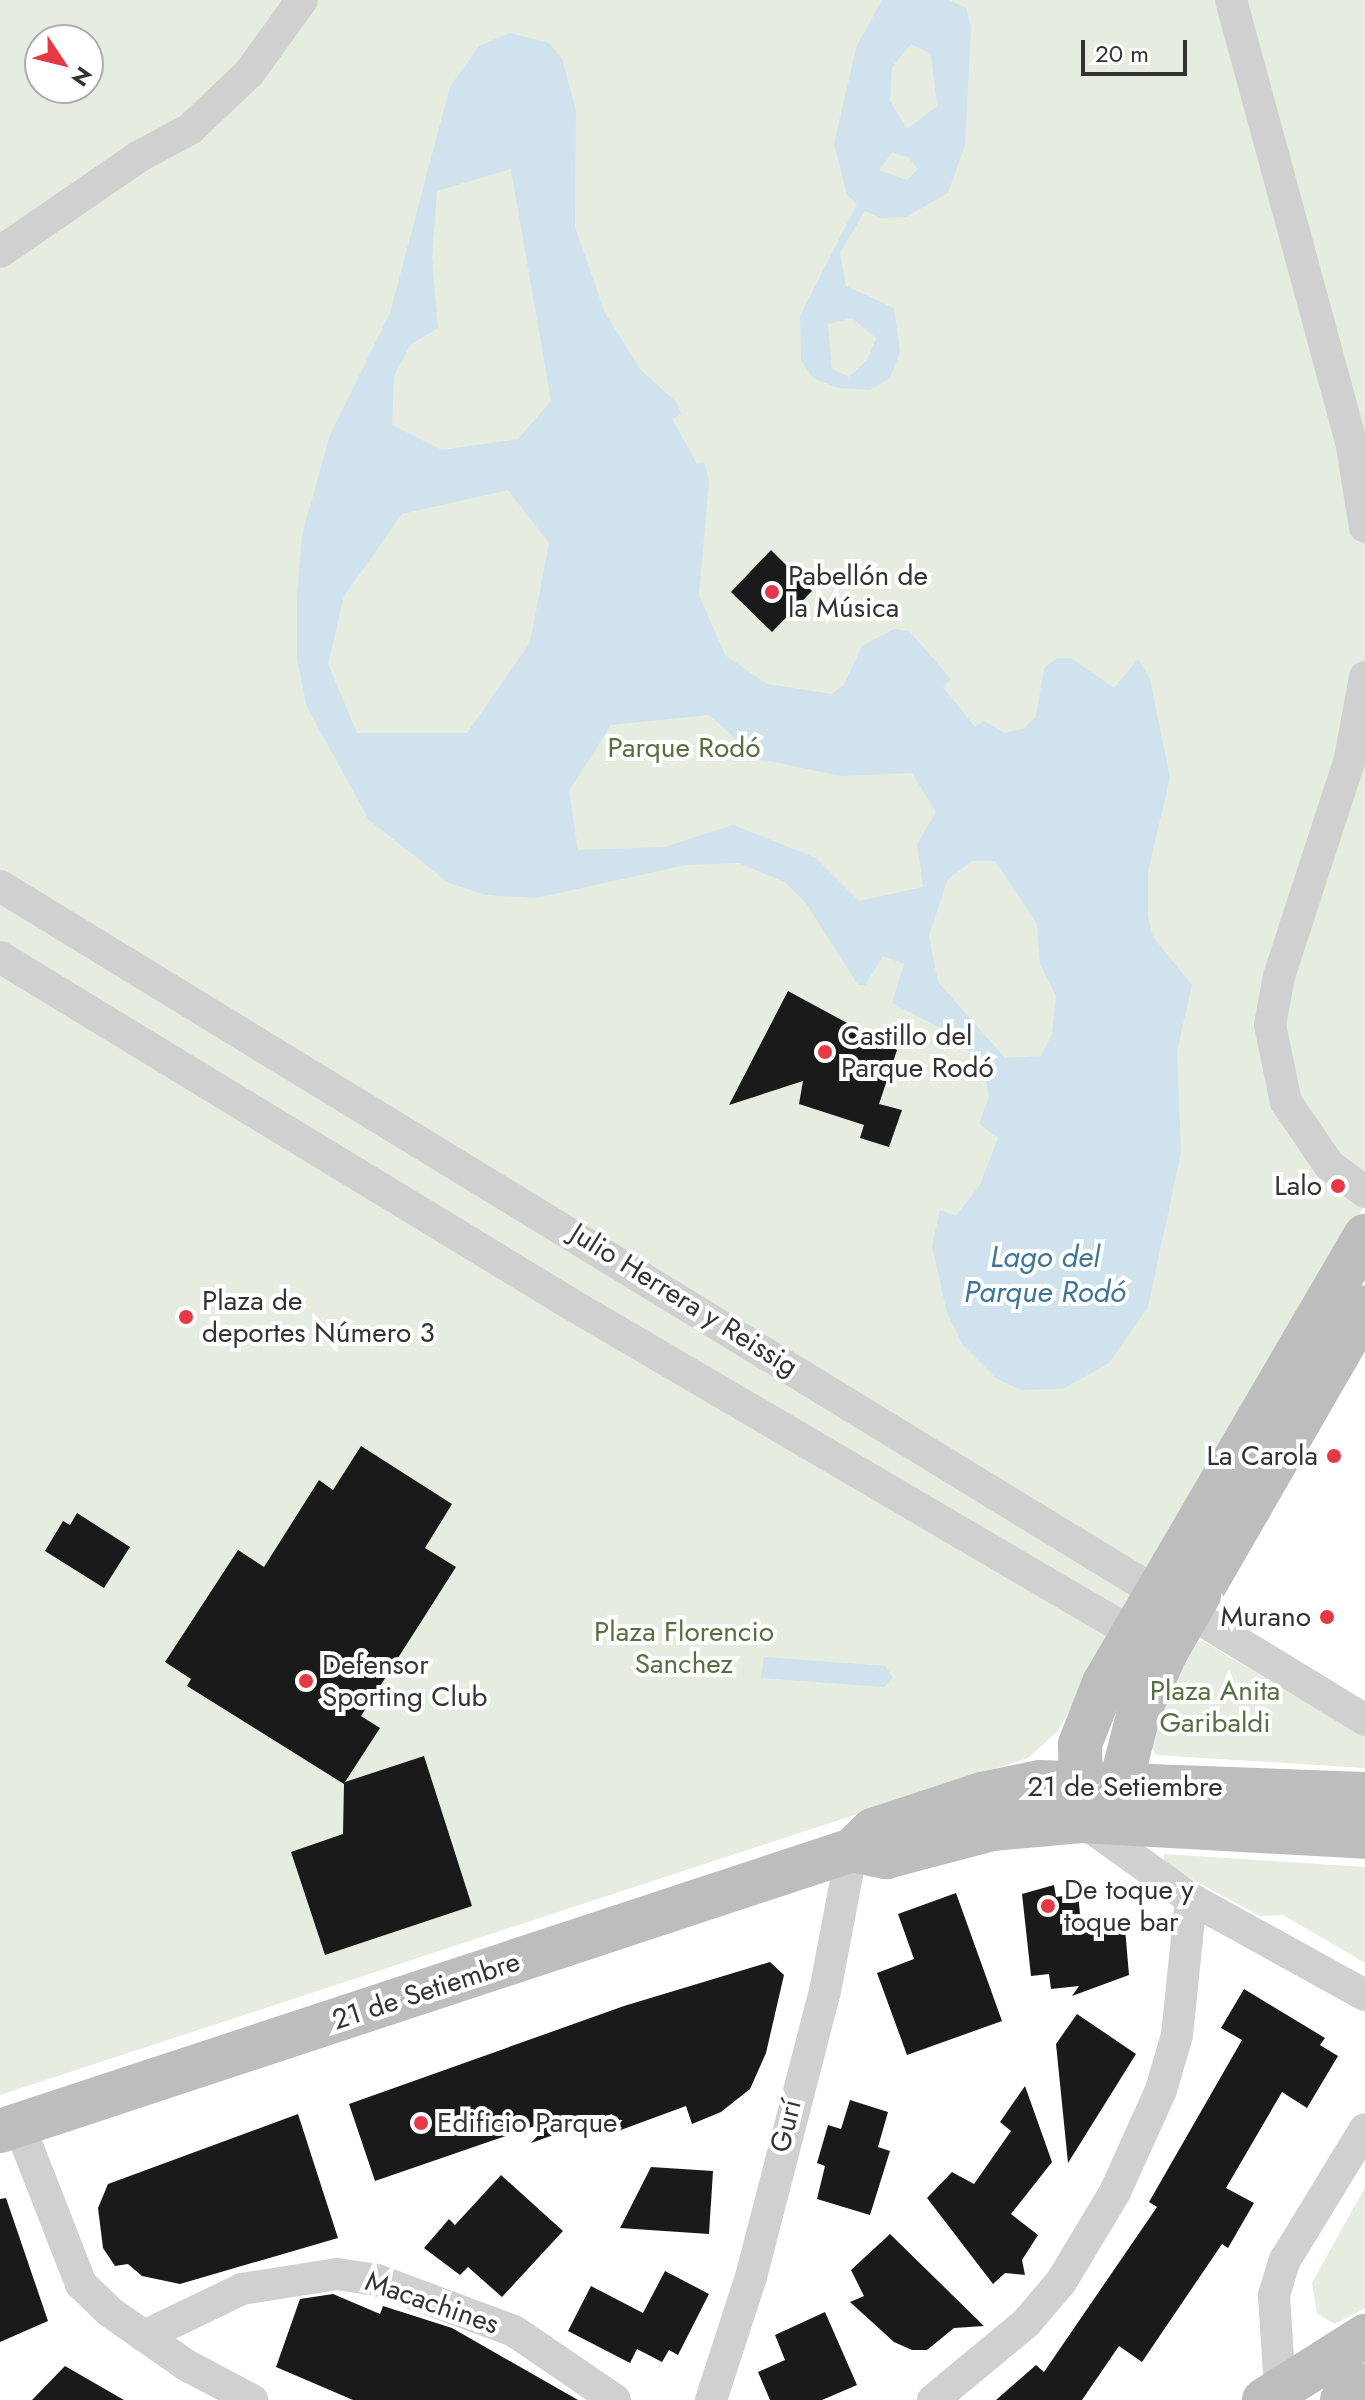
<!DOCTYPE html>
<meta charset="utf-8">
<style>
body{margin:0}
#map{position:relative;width:1365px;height:2400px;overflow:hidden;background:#fff;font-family:Jost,sans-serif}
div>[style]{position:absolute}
.green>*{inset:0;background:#e6ecdf}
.water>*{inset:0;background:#cfe2ee}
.building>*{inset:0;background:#1a1a1a}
.street>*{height:32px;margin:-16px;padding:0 16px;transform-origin:16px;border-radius:16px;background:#d0d0d0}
.secondary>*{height:44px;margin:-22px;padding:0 22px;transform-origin:22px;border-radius:22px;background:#bdbdbd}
.dots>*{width:22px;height:22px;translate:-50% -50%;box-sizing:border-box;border:4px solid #fff;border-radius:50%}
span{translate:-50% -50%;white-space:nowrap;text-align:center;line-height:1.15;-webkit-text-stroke:8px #fff;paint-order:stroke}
.poi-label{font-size:28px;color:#333}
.left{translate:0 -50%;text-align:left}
.right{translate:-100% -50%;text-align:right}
.park-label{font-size:28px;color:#56703f}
.street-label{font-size:28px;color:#333}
.water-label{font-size:30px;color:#3f7597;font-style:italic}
.north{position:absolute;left:24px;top:24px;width:80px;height:80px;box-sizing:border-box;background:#fff;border:2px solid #adadad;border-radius:50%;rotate:125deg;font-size:22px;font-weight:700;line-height:32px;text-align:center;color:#333}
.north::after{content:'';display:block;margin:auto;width:28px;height:36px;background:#e63946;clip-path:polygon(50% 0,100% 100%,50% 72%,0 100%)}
.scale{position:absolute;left:1081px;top:40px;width:106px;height:36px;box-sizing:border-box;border:4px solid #333;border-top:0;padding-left:10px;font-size:24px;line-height:28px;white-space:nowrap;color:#333;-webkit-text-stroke:6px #fff;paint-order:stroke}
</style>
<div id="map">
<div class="green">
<i style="clip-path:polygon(evenodd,0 0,1365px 0,1365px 1205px,1057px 1732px,1028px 1758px,0 2095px,0 0,40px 40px,88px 40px,88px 88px,40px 88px,40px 40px)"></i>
<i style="clip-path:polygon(1203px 1641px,1365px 1737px,1365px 1768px,1156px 1755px,1151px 1746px,1164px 1696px,1197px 1642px)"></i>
<i style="clip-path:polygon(1164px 1854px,1365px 1867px,1365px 1963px,1283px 1915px,1260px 1916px,1164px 1864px)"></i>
<i style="clip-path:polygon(1365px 2187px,1365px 2308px,1335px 2324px,1317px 2314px,1312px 2283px)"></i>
</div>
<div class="water">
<i style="clip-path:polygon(evenodd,882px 0,949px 0,966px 8px,971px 27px,965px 145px,948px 193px,906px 217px,881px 218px,865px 211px,840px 253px,846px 286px,894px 308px,900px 352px,890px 378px,870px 390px,838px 388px,813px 378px,801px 360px,800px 316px,857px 204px,847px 194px,834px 143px,857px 45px,882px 0,911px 44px,931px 54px,937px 106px,907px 129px,890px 101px,892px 67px,911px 44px,882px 0,892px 153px,908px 157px,918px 169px,907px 180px,879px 170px,892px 153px,882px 0,852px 318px,876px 338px,867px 360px,849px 377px,832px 369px,828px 324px,852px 318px)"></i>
<i style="clip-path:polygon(evenodd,510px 33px,549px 43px,562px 59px,576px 111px,575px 227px,605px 313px,640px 369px,677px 403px,681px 414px,672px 419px,697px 464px,704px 462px,709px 481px,699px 595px,725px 655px,767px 684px,832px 694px,844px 685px,862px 646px,894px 629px,909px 631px,951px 679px,943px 687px,975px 727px,984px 721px,1005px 733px,1023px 729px,1036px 717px,1044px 668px,1057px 658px,1071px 658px,1114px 688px,1138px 659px,1150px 679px,1170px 778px,1148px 871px,1148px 917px,1153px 937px,1192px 985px,1177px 1051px,1181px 1152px,1148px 1307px,1109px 1363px,1063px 1389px,1021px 1390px,996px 1378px,963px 1345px,947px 1313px,932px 1246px,940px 1210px,956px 1216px,980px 1185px,998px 1138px,979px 1124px,989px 1097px,984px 1069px,954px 1035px,892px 1003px,904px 964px,883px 956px,865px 985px,858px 985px,806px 903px,785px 882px,739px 863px,686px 865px,536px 898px,486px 895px,449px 883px,369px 820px,307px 707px,297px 659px,297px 598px,302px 535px,330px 435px,390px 313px,450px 87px,479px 46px,510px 33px,511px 169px,551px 401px,518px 439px,442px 450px,392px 425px,394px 376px,410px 345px,438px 328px,432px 257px,437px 191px,511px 169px,510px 33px,508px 490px,549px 543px,530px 643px,467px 733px,357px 733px,328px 664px,344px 596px,402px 514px,508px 490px,510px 33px,709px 715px,759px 759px,841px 776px,912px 773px,936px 812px,917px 844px,923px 887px,859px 901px,816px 858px,733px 825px,665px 847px,578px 850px,569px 791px,611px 725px,709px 715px,510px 33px,972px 861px,995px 861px,1037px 924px,1040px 964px,1056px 996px,1052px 1034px,1041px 1056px,1005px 1058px,938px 982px,929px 936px,947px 880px,972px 861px)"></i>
<i style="clip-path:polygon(764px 1657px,885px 1666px,893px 1677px,884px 1687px,761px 1678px)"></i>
</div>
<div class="building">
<i style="clip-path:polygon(771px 550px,812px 591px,772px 632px,731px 592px)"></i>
<i style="clip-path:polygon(788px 991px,897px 1050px,879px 1104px,902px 1110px,889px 1147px,860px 1138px,864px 1125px,799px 1104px,803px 1081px,729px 1105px)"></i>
<i style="clip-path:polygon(361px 1446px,452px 1504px,425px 1548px,456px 1567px,361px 1716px,380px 1728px,345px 1782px,424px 1756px,472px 1906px,325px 1955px,291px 1852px,343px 1834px,344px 1784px,187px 1686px,191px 1679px,165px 1662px,238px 1550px,264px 1567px,319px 1480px,333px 1490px)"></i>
<i style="clip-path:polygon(77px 1513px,130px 1547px,104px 1588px,45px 1551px,63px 1521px,70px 1525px)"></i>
<i style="clip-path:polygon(1054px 1885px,1056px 1897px,1078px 1894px,1081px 1924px,1093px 1922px,1094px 1932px,1125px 1928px,1129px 1975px,1072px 1996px,1079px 1986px,1051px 1989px,1049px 1974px,1031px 1976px,1022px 1894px)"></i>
<i style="clip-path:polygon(956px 1893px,1002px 2021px,907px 2055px,877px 1973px,914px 1959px,898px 1914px)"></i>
<i style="clip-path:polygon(770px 1962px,784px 1975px,766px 2053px,750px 2089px,721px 2112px,692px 2124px,686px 2106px,618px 2131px,612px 2114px,531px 2143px,552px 2120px,375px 2181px,349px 2104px,624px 2006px)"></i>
<i style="clip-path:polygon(1244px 1989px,1325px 2038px,1320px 2045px,1338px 2056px,1307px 2108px,1282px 2092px,1226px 2188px,1254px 2203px,1228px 2248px,1222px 2244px,1142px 2362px,1119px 2346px,1082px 2400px,996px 2400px,1036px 2365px,1044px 2372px,1157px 2207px,1149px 2202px,1242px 2040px,1221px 2028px)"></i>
<i style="clip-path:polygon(1077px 2014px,1136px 2054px,1068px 2163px,1056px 2044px)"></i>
<i style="clip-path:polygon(1025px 2086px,1052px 2162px,1011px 2214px,1038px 2235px,1022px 2260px,1025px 2275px,1005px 2273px,993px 2284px,927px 2198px,952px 2172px,974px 2184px,1011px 2131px,1000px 2122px)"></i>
<i style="clip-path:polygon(850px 2100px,888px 2112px,878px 2147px,890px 2151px,870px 2215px,817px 2199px,825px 2166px,817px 2163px,828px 2125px,841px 2129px)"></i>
<i style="clip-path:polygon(298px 2114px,338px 2238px,180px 2284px,142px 2276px,128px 2264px,115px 2266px,103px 2248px,98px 2208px,108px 2184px)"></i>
<i style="clip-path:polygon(651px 2167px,713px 2171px,709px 2234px,620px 2228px)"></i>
<i style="clip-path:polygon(501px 2175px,563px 2231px,502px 2297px,468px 2267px,460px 2275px,424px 2248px,449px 2219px,455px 2225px)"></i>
<i style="clip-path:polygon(6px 2198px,48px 2321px,0 2342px,0 2199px)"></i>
<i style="clip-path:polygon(890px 2234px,984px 2326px,954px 2328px,927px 2350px,912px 2350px,894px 2342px,850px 2302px,864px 2296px,851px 2270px)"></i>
<i style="clip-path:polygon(665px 2271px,709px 2294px,678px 2355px,669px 2350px,662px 2362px,637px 2349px,630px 2363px,568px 2331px,591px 2286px,643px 2313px)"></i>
<i style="clip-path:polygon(333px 2294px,380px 2314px,383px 2306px,452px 2328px,578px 2400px,353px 2400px,276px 2367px,300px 2299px)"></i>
<i style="clip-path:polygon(825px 2312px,857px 2385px,822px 2400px,770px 2400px,758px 2372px,785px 2360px,775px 2335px)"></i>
<i style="clip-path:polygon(65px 2366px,124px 2400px,32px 2400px)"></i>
</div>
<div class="street">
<i style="left:1231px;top:0;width:457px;rotate:74.8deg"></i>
<i style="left:1351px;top:441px;width:87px;rotate:80.8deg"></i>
<i style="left:0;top:252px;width:168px;rotate:-34.5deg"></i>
<i style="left:138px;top:157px;width:59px;rotate:-28.3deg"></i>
<i style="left:190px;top:129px;width:81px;rotate:-43.5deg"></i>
<i style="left:249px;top:73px;width:90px;rotate:-54deg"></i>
<i style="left:1365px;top:677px;width:83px;rotate:100.4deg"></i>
<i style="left:1350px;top:759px;width:228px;rotate:108.1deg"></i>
<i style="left:1279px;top:976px;width:50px;rotate:100.4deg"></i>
<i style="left:1270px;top:1025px;width:79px;rotate:78.3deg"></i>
<i style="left:1286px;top:1102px;width:76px;rotate:55.7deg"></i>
<i style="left:1329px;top:1165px;width:45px;rotate:36.9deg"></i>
<i style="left:0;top:886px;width:1600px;rotate:31.42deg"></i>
<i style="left:0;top:957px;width:666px;rotate:31.3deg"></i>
<i style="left:569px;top:1303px;width:675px;rotate:30.37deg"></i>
<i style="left:1082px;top:1821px;width:134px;rotate:35.6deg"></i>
<i style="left:1191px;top:1899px;width:199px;rotate:28.9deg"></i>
<i style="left:19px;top:2125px;width:171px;rotate:68.7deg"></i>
<i style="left:81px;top:2284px;width:40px;rotate:44deg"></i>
<i style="left:110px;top:2312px;width:93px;rotate:34.9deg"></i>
<i style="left:186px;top:2365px;width:75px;rotate:27.9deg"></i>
<i style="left:144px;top:2336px;width:109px;rotate:-25.6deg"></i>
<i style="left:242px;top:2289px;width:96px;rotate:-9deg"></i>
<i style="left:337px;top:2274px;width:40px;rotate:8.5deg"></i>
<i style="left:377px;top:2280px;width:146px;rotate:20.4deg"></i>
<i style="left:514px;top:2331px;width:122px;rotate:34.3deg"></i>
<i style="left:1280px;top:2389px;width:94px;rotate:-93.7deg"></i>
<i style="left:1274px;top:2295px;width:37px;rotate:-73deg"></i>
<i style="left:1285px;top:2260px;width:153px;rotate:-58.6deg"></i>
<i style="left:711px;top:2400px;width:129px;rotate:-72deg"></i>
<i style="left:751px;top:2277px;width:295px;rotate:-75.5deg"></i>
<i style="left:825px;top:1991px;width:144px;rotate:-79.2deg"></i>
<i style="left:933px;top:2400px;width:121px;rotate:-39.6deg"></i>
<i style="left:1026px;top:2323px;width:54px;rotate:-49.5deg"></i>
<i style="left:1061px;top:2282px;width:105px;rotate:-59deg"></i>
<i style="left:1115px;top:2192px;width:112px;rotate:-65.7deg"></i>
<i style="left:1161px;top:2090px;width:57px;rotate:-73.8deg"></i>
<i style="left:1177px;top:2035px;width:137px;rotate:-84.1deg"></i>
</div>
<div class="secondary">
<i style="left:1106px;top:1803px;width:26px;rotate:-54deg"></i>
<i style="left:1121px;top:1782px;width:72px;rotate:-75.6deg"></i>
<i style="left:1139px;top:1712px;width:66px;rotate:-65.8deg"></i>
<i style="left:1166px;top:1652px;width:398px;rotate:-60deg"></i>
<i style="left:1082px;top:1821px;width:77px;rotate:-91.5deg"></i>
<i style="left:1080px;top:1744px;width:66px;rotate:-68.5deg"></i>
<i style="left:1104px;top:1683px;width:518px;rotate:-59.72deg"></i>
<i style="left:852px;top:1850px;width:35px;rotate:12deg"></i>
<i style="left:886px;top:1857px;width:110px;rotate:-14.8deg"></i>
<i style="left:992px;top:1829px;width:90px;rotate:-5.1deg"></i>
<i style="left:1082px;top:1821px;width:283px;rotate:3.2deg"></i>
<i style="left:0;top:2131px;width:897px;rotate:-18.25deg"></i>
<i style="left:852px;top:1850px;width:29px;rotate:-44deg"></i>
<i style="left:873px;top:1830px;width:115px;rotate:-18.3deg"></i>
<i style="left:982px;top:1794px;width:59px;rotate:-11.7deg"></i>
<i style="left:1040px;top:1782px;width:325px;rotate:2.1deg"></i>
<i style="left:1264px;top:2400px;width:120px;rotate:-32.4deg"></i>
<i style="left:1342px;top:2400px;width:27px;rotate:-33deg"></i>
</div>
<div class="dots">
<i style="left:772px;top:592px;background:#e63946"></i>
<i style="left:825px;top:1052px;background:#e63946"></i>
<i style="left:1338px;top:1186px;background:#e63946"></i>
<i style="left:186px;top:1317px;background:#e63946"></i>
<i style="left:1334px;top:1456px;background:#e63946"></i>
<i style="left:1327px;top:1617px;background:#e63946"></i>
<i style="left:306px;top:1681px;background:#e63946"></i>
<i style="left:1048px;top:1906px;background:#e63946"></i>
<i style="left:421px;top:2123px;background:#e63946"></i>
</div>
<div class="poi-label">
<span class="left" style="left:788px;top:592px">Pabellón de<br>la Música</span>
<span class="left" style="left:841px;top:1052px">Castillo del<br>Parque Rodó</span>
<span class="right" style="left:1322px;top:1186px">Lalo</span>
<span class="left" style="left:202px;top:1317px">Plaza de<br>deportes Número 3</span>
<span class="right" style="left:1318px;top:1456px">La Carola</span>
<span class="right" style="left:1311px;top:1617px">Murano</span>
<span class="left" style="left:322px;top:1681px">Defensor<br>Sporting Club</span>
<span class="left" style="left:1064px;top:1906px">De toque y<br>toque bar</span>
<span class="left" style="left:437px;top:2123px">Edificio Parque</span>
</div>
<div class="park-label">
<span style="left:684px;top:748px">Parque Rodó</span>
<span style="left:684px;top:1648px">Plaza Florencio<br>Sanchez</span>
<span style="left:1215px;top:1707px">Plaza Anita<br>Garibaldi</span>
</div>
<div class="street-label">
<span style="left:684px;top:1300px;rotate:32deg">Julio Herrera y Reissig</span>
<span style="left:1125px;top:1787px">21 de Setiembre</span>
<span style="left:426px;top:1991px;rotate:-18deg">21 de Setiembre</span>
<span style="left:786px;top:2126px;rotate:-76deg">Gurí</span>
<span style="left:432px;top:2303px;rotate:19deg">Macachines</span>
</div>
<div class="water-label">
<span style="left:1045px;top:1274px">Lago del<br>Parque Rodó</span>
</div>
<div class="north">N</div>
<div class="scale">20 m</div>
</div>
